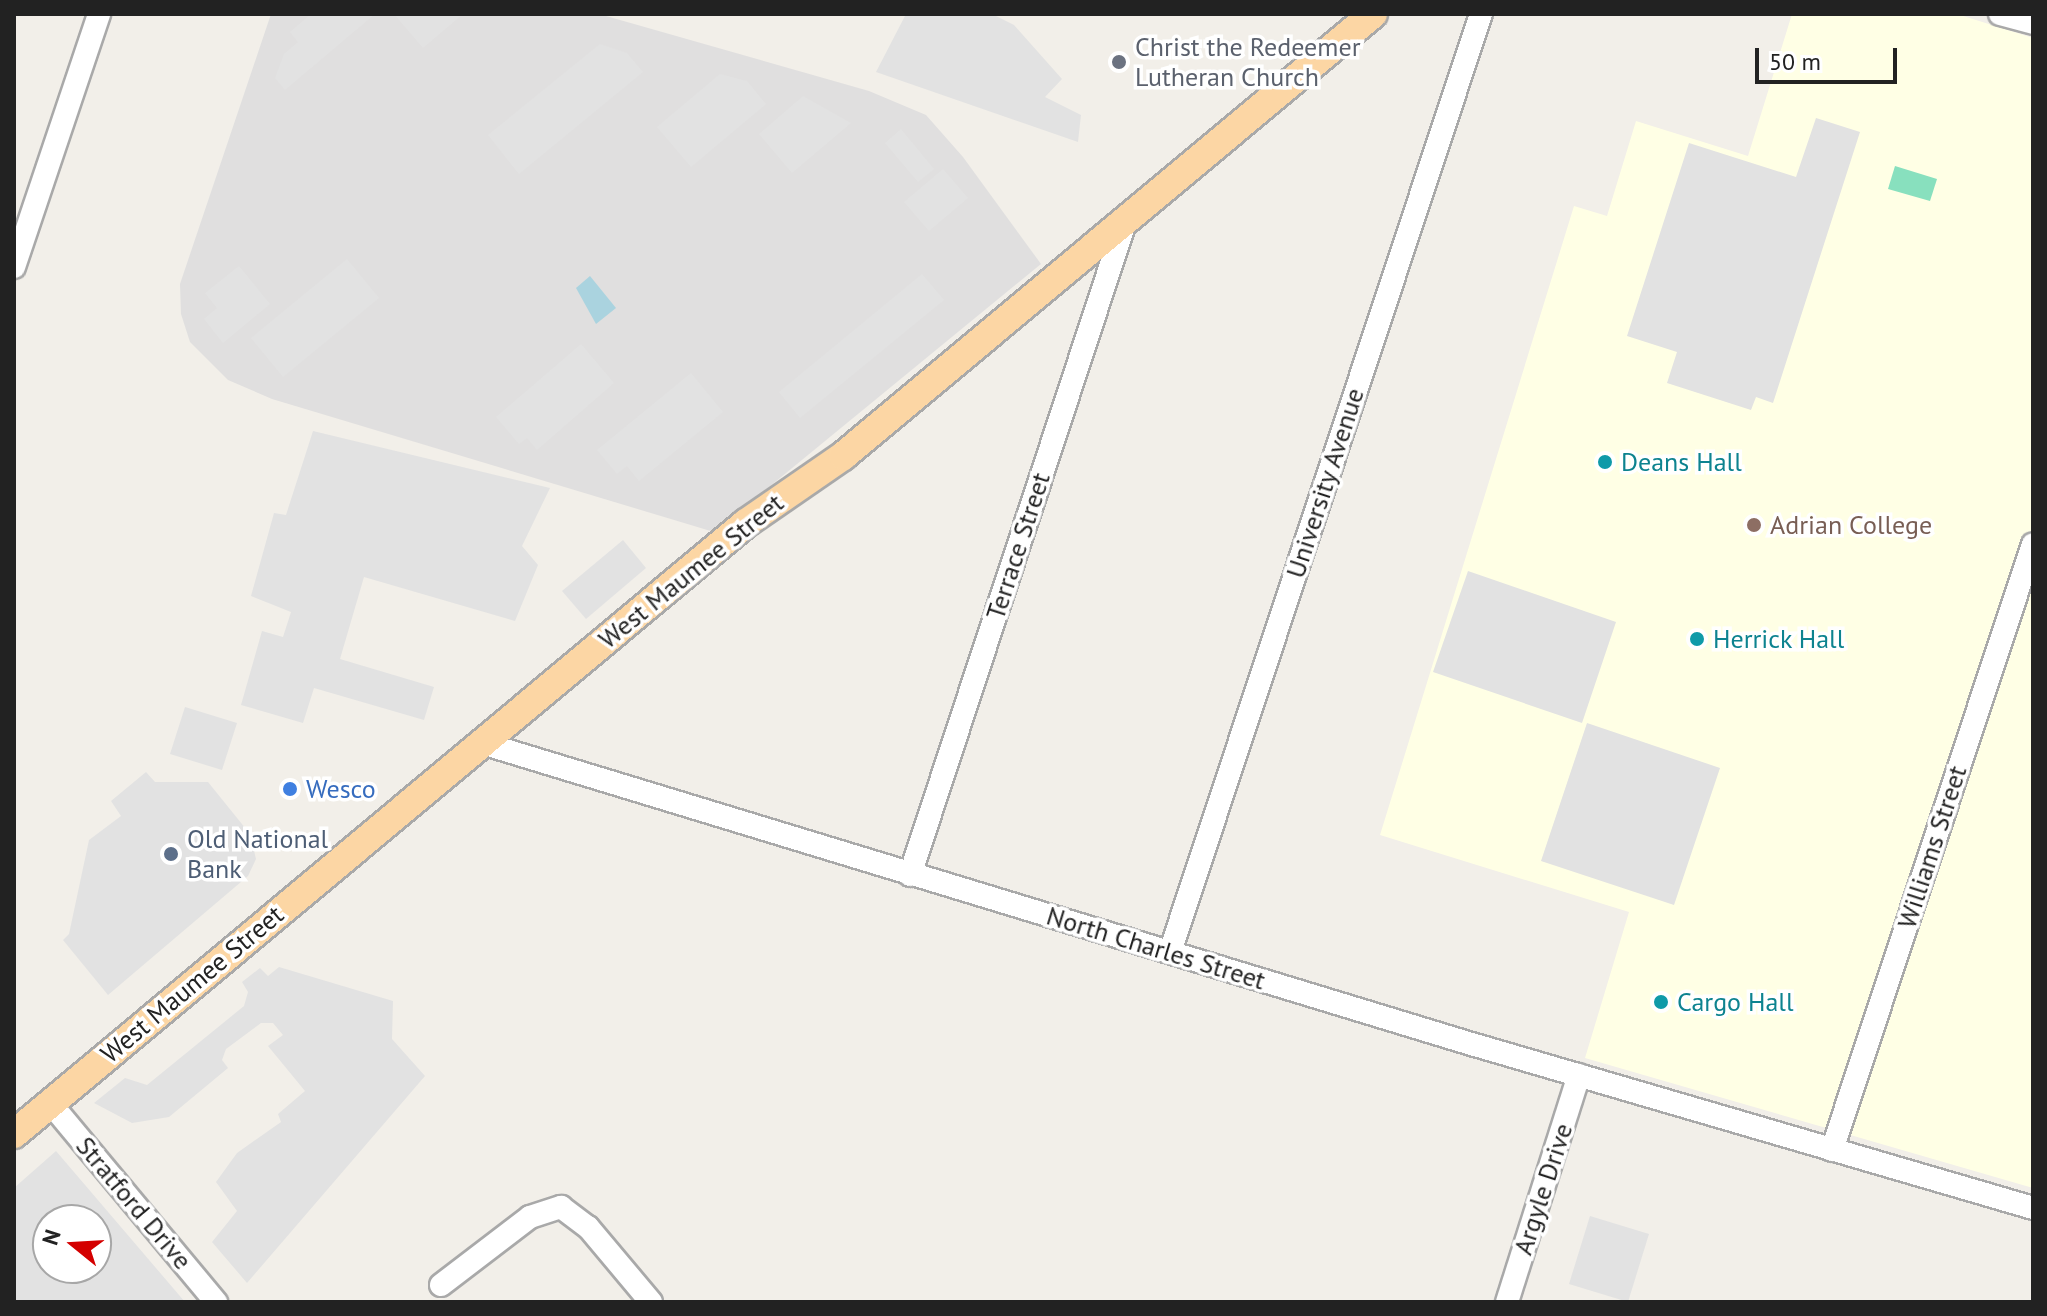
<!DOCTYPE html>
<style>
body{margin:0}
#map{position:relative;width:2047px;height:1316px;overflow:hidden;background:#f2efe9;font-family:"PT Sans",sans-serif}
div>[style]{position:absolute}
.residential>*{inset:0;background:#e0dfdf}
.education>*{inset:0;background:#ffffe5}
.pitch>*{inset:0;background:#88e0be}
.parking>*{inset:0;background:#e2e2e2}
.water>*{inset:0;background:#aad3df}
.roads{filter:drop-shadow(2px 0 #a9a9a9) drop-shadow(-2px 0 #a9a9a9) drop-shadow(0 2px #a9a9a9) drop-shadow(0 -2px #a9a9a9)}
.minor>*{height:22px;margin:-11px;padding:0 11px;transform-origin:11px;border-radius:11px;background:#fff}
.major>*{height:28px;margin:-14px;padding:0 14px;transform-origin:14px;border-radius:14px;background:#fcd6a4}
.dots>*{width:22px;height:22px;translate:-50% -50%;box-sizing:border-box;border:4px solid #fff;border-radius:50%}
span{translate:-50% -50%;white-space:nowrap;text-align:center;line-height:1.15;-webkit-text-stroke:7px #fff;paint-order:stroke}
.worship-label{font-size:26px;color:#5b616d}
.left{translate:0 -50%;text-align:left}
.culture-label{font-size:26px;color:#0d838f}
.street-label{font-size:26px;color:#222}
.education-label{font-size:26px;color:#785e54}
.shop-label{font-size:26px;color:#366cbe}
.service-label{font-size:26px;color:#4e5e75}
.frame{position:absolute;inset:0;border:16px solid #222;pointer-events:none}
.north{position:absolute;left:32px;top:1204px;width:80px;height:80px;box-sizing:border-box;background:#fff;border:2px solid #a7a7a7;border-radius:50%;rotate:288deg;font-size:22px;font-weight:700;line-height:32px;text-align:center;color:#222}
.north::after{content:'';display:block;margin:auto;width:28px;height:36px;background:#d40000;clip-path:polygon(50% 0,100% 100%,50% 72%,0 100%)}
.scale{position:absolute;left:1755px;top:48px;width:142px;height:36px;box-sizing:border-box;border:4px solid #222;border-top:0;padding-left:10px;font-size:24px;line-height:28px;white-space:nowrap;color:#222;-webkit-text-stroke:6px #fff;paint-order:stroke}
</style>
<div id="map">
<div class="residential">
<i style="clip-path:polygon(271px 14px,599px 14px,869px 91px,926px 115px,963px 157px,1041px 264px,714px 532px,272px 399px,228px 380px,190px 342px,181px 314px,180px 284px)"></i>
</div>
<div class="education">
<i style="clip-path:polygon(1792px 14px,1957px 14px,2033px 38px,2033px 1188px,1585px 1058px,1629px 912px,1380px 835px,1574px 206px,1607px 216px,1636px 121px,1748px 156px)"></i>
</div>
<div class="pitch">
<i style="clip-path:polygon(1895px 166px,1937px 179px,1930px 201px,1888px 189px)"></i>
</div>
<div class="parking">
<i style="clip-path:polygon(311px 14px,375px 14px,285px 90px,275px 78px,284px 54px,298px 42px,290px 32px)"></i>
<i style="clip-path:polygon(394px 14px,463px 14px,423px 48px)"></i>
<i style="clip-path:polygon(906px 14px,992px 14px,1014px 25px,1062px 79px,1045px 97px,1081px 115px,1078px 142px,876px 72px)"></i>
<i style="clip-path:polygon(600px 44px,627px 53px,643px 72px,519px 174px,488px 135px)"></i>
<i style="clip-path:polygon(720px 74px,747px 81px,766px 104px,691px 167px,657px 127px)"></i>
<i style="clip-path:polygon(803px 96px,851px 123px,792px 173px,759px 134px)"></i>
<i style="clip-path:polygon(1816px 118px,1860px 132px,1773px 403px,1756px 397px,1751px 410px,1667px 383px,1677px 352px,1627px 336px,1689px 143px,1796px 177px)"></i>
<i style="clip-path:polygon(901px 129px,934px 169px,918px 182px,885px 143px)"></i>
<i style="clip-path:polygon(943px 169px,968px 198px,929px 231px,904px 202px)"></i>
<i style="clip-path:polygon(347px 259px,379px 298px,283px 377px,251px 338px)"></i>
<i style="clip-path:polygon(239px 266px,270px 304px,223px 343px,204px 319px,217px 308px,205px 293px)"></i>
<i style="clip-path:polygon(922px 274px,944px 300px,800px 418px,779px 392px)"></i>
<i style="clip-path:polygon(581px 344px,614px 383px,537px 450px,527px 438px,519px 444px,496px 417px)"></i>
<i style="clip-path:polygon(691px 373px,723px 412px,639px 481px,627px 466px,617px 474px,597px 450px)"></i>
<i style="clip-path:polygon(313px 431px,550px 488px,522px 546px,538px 565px,515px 621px,364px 577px,340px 659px,434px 687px,424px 720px,314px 688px,303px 723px,241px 705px,262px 631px,283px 637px,291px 612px,251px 596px,274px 513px,286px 515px)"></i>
<i style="clip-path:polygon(623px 540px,646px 568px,586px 619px,562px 591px)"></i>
<i style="clip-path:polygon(1468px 571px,1616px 622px,1582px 723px,1433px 672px)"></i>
<i style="clip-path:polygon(185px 707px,237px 723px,222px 770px,170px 754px)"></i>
<i style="clip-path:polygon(1587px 723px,1720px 768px,1674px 905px,1541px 861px)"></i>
<i style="clip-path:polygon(146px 772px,155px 782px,208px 782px,250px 834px,256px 859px,248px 876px,108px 995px,63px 940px,69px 934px,89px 840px,121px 816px,111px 801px)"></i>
<i style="clip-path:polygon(279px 967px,393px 1001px,392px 1039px,425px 1076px,247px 1283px,212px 1242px,237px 1211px,216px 1182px,237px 1153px,281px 1122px,278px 1114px,305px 1091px,268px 1046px,283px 1035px,273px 1023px,261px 1023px,226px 1049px,222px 1060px,228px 1068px,169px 1117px,132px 1123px,94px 1103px,125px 1078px,147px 1085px,244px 1006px,248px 992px,242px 982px,260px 968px,268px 976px)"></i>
<i style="clip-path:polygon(evenodd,56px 1151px,185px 1302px,14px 1302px,14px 1188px,56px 1151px,48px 1220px,96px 1220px,96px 1268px,48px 1268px,48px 1220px)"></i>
<i style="clip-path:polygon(1590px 1216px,1649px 1234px,1628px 1302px,1569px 1284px)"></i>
</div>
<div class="water">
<i style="clip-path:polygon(590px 276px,616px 308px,596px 324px,576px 288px)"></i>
</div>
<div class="roads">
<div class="minor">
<i style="left:2000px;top:14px;width:34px;rotate:15deg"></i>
<i style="left:14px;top:267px;width:267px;rotate:-71.4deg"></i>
<i style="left:482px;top:743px;width:1038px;rotate:16.92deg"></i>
<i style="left:1475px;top:1045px;width:581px;rotate:16.28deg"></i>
<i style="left:910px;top:875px;width:691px;rotate:-71.77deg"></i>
<i style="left:1170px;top:952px;width:988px;rotate:-71.66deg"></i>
<i style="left:51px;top:1104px;width:258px;rotate:50.2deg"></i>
<i style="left:1832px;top:1150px;width:638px;rotate:-71.65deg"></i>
<i style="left:441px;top:1285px;width:112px;rotate:-37.4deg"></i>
<i style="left:530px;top:1217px;width:33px;rotate:-18deg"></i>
<i style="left:561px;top:1207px;width:34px;rotate:37deg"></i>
<i style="left:588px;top:1227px;width:98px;rotate:50deg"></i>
<i style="left:1507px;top:1302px;width:238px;rotate:-72.4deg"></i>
</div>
<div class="major">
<i style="left:14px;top:1134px;width:953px;rotate:-39.85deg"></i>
<i style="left:746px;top:523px;width:118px;rotate:-34.6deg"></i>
<i style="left:843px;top:456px;width:690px;rotate:-39.83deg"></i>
</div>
</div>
<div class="dots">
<i style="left:1119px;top:62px;background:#6b7280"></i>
<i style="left:1605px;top:462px;background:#0f9aa8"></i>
<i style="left:1754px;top:525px;background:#8d6e63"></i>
<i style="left:1697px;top:639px;background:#0f9aa8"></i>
<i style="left:290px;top:789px;background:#3f7fe0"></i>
<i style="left:171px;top:854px;background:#5c6f8a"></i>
<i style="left:1661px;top:1002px;background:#0f9aa8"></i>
</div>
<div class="worship-label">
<span class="left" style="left:1135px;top:62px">Christ the Redeemer<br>Lutheran Church</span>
</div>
<div class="culture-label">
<span class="left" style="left:1621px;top:462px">Deans Hall</span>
<span class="left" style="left:1713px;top:639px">Herrick Hall</span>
<span class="left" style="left:1677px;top:1002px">Cargo Hall</span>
</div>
<div class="street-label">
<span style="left:1325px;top:483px;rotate:-72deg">University Avenue</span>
<span style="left:1018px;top:546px;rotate:-72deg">Terrace Street</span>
<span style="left:691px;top:571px;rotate:-39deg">West Maumee Street</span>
<span style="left:1932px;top:847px;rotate:-72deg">Williams Street</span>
<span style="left:1156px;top:948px;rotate:17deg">North Charles Street</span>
<span style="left:192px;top:984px;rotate:-40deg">West Maumee Street</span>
<span style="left:1543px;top:1189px;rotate:-72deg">Argyle Drive</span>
<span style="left:134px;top:1203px;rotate:50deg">Stratford Drive</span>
</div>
<div class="education-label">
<span class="left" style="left:1770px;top:525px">Adrian College</span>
</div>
<div class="shop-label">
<span class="left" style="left:306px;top:789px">Wesco</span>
</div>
<div class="service-label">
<span class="left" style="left:187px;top:854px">Old National<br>Bank</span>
</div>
<div class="frame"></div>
<div class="north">N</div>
<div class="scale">50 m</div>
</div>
